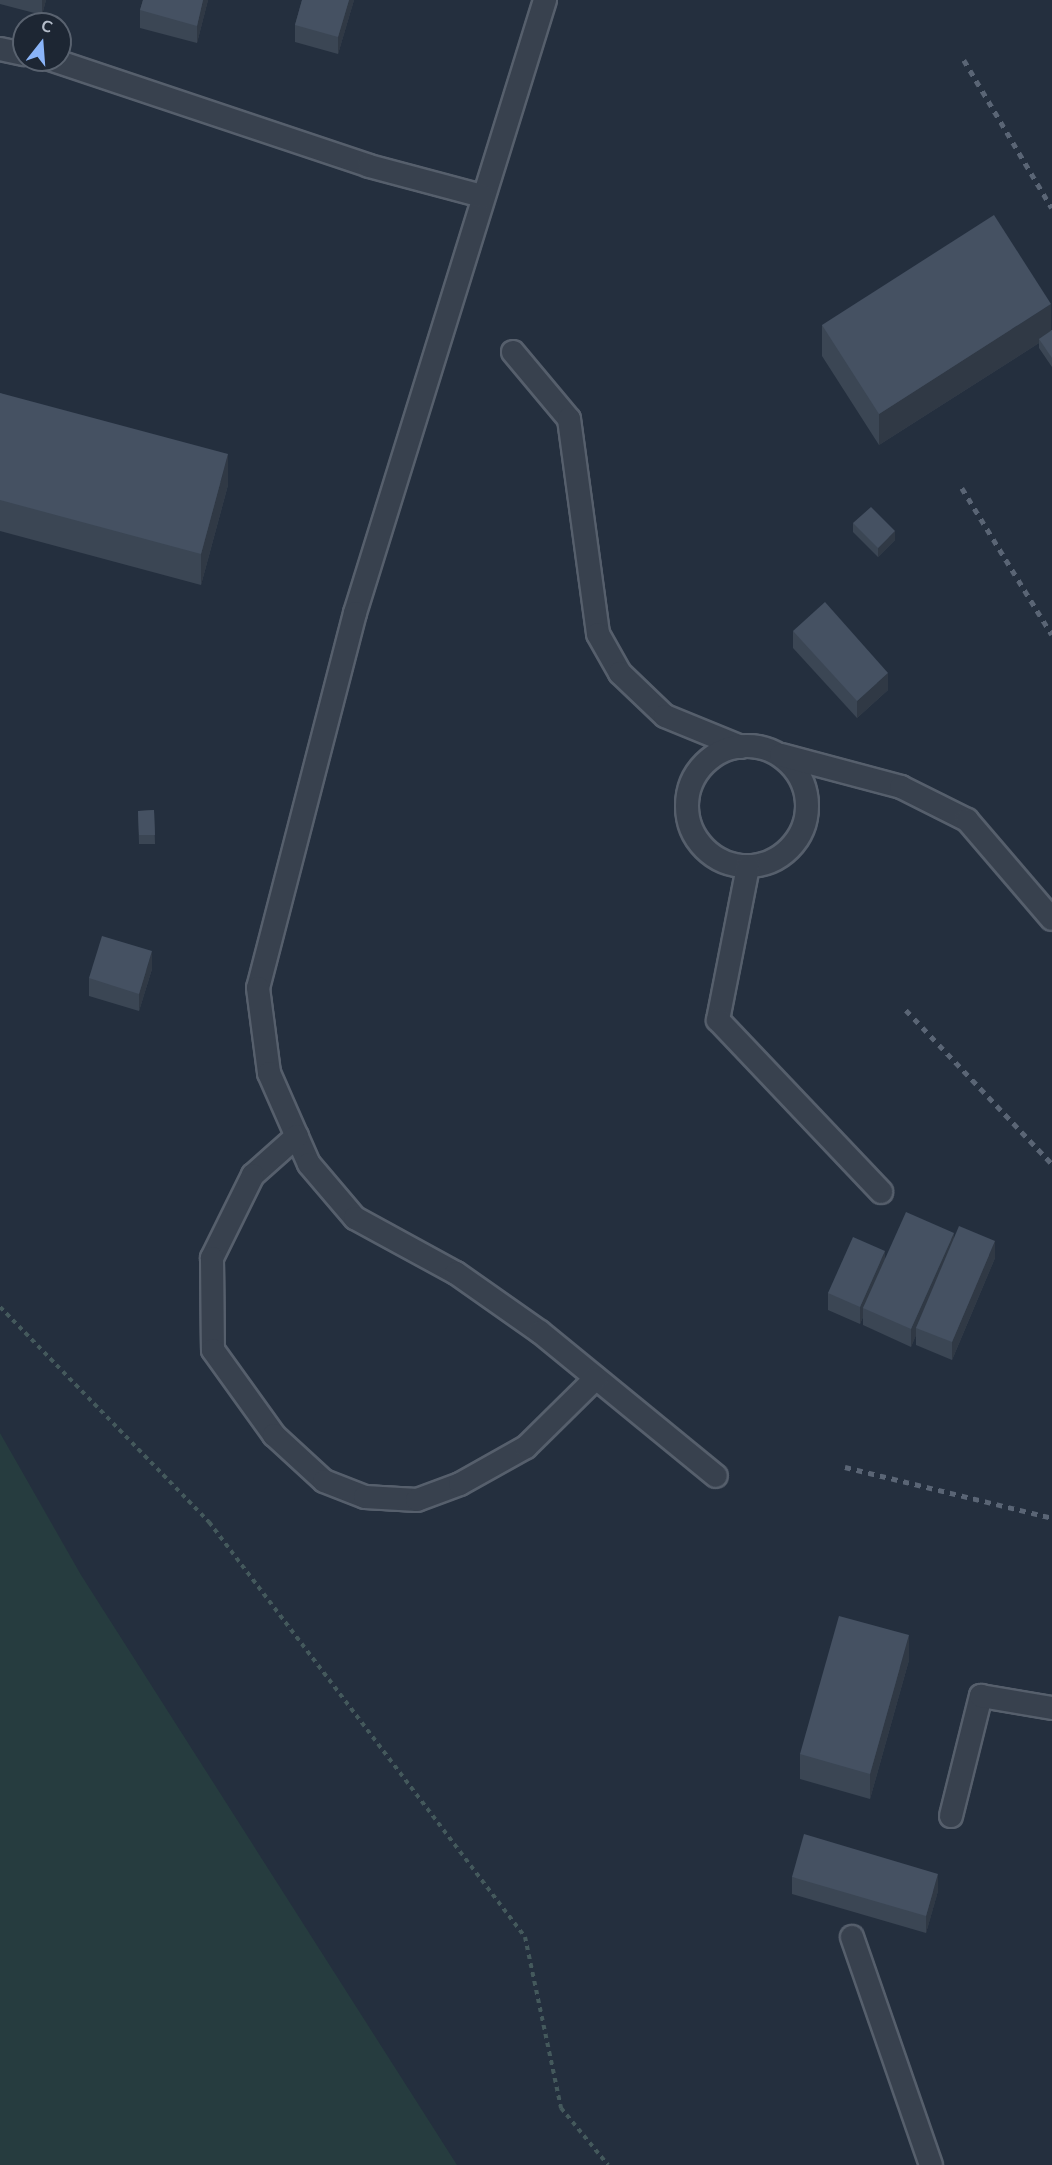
<!DOCTYPE html>
<meta charset="utf-8">
<style>
body{margin:0}
#map{position:relative;width:1052px;height:2165px;overflow:hidden;background:#242f3e;font-family:"Nunito Sans",sans-serif}
div>[style]{position:absolute}
.green>*{inset:0;background:#263c3f}
.path>*{height:4px;margin-top:-2px;transform-origin:0;background:repeating-linear-gradient(90deg,#44595c 0 4.5px,transparent 0 9px)}
.roads{filter:drop-shadow(2px 0 #565f6c) drop-shadow(-2px 0 #565f6c) drop-shadow(0 2px #565f6c) drop-shadow(0 -2px #565f6c)}
.service>*{height:22px;margin:-11px;padding:0 11px;transform-origin:11px;border-radius:11px;background:#38414e}
.service>.ring{margin:-11px;padding:0;box-sizing:content-box;background:none;border:22px solid #38414e;border-radius:50%}
.rail>*{height:4.5px;margin-top:-2.25px;transform-origin:0;background:repeating-linear-gradient(90deg,#5a6575 0 6px,transparent 0 12px)}
.wall>*{inset:0;background:#3b4654}
.shaded-wall>*{inset:0;background:#303945}
.building>*{inset:0;background:#455162}
span{translate:-50% -50%;white-space:nowrap;text-align:center;line-height:1.15;-webkit-text-stroke:4.5px #1d2633;paint-order:stroke}
.north{position:absolute;left:12px;top:12px;width:60px;height:60px;box-sizing:border-box;background:#1d2633;border:2px solid #59626f;border-radius:50%;rotate:17deg;font-size:16px;font-weight:700;line-height:24px;text-align:center;color:#b4bcc9}
.north::after{content:'';display:block;margin:auto;width:21px;height:27px;background:#8ab4f8;clip-path:polygon(50% 0,100% 100%,50% 72%,0 100%)}
</style>
<div id="map">
<div class="green">
<i style="clip-path:polygon(0 1433px,81px 1575px,457px 2165px,0 2165px)"></i>
</div>
<div class="path">
<i style="left:0;top:1307px;width:300px;rotate:45.8deg"></i>
<i style="left:209px;top:1522px;width:522px;rotate:52.71deg"></i>
<i style="left:525px;top:1937px;width:175px;rotate:78.1deg"></i>
<i style="left:561px;top:2108px;width:74px;rotate:50.5deg"></i>
</div>
<div class="roads">
<div class="service">
<i style="left:545px;top:0;width:642px;rotate:107.22deg"></i>
<i style="left:355px;top:613px;width:387px;rotate:104.5deg"></i>
<i style="left:258px;top:988px;width:86px;rotate:82.6deg"></i>
<i style="left:269px;top:1073px;width:99px;rotate:66.3deg"></i>
<i style="left:309px;top:1164px;width:71px;rotate:49.6deg"></i>
<i style="left:355px;top:1218px;width:115px;rotate:28.6deg"></i>
<i style="left:456px;top:1273px;width:103px;rotate:35.1deg"></i>
<i style="left:540px;top:1332px;width:227px;rotate:39.3deg"></i>
<i style="left:0;top:49px;width:25px;rotate:12deg"></i>
<i style="left:53px;top:60px;width:333px;rotate:18.5deg"></i>
<i style="left:369px;top:166px;width:117px;rotate:14.9deg"></i>
<i style="left:513px;top:352px;width:87px;rotate:50.1deg"></i>
<i style="left:569px;top:419px;width:217px;rotate:82.3deg"></i>
<i style="left:598px;top:634px;width:45px;rotate:60.6deg"></i>
<i style="left:620px;top:673px;width:62px;rotate:43.7deg"></i>
<i style="left:665px;top:716px;width:82px;rotate:22.2deg"></i>
<i class="ring" style="left:687px;top:746px;width:98px;height:98px"></i>
<i style="left:781px;top:755px;width:124px;rotate:14.9deg"></i>
<i style="left:901px;top:787px;width:74px;rotate:26.6deg"></i>
<i style="left:967px;top:820px;width:130px;rotate:49.4deg"></i>
<i style="left:748px;top:867px;width:156px;rotate:101.1deg"></i>
<i style="left:718px;top:1020px;width:237px;rotate:46.5deg"></i>
<i style="left:297px;top:1136px;width:59px;rotate:138.4deg"></i>
<i style="left:253px;top:1175px;width:93px;rotate:116.3deg"></i>
<i style="left:212px;top:1258px;width:92px;rotate:89.4deg"></i>
<i style="left:213px;top:1350px;width:105px;rotate:54.3deg"></i>
<i style="left:274px;top:1435px;width:68px;rotate:42.6deg"></i>
<i style="left:324px;top:1481px;width:44px;rotate:21.3deg"></i>
<i style="left:365px;top:1497px;width:52px;rotate:3.3deg"></i>
<i style="left:417px;top:1500px;width:46px;rotate:-20.4deg"></i>
<i style="left:460px;top:1484px;width:76px;rotate:-29.3deg"></i>
<i style="left:526px;top:1447px;width:98px;rotate:-44.6deg"></i>
<i style="left:951px;top:1816px;width:124px;rotate:-76deg"></i>
<i style="left:981px;top:1696px;width:72px;rotate:9.6deg"></i>
<i style="left:852px;top:1937px;width:241px;rotate:70.9deg"></i>
</div>
</div>
<div class="rail">
<i style="left:964px;top:60px;width:172px;rotate:59.3deg"></i>
<i style="left:962px;top:488px;width:172px;rotate:58.5deg"></i>
<i style="left:906px;top:1010px;width:212px;rotate:46.5deg"></i>
<i style="left:845px;top:1467px;width:213px;rotate:13.8deg"></i>
</div>
<div class="wall">
<i style="clip-path:polygon(0 0,46px 0,42px 15px,0 4px)"></i>
<i style="clip-path:polygon(143px 0,208px 0,197px 43px,140px 28px,140px 10px)"></i>
<i style="clip-path:polygon(302px 0,354px 0,338px 54px,295px 42px,295px 25px)"></i>
<i style="clip-path:polygon(822px 325px,1052px 330px,1052px 367px,1039px 348px,1039px 343px,879px 445px,822px 356px)"></i>
<i style="clip-path:polygon(0 393px,228px 485px,201px 585px,0 531px)"></i>
<i style="clip-path:polygon(853px 523px,895px 540px,878px 557px,853px 532px)"></i>
<i style="clip-path:polygon(793px 631px,888px 690px,857px 718px,793px 648px)"></i>
<i style="clip-path:polygon(154px 810px,155px 844px,139px 844px,138px 811px)"></i>
<i style="clip-path:polygon(152px 969px,139px 1011px,89px 996px,89px 978px)"></i>
<i style="clip-path:polygon(954px 1238px,995px 1258px,952px 1360px,916px 1345px,916px 1335px,911px 1347px,863px 1325px,863px 1317px,860px 1324px,828px 1310px,828px 1293px,885px 1259px)"></i>
<i style="clip-path:polygon(909px 1660px,870px 1799px,800px 1779px,800px 1754px)"></i>
<i style="clip-path:polygon(792px 1877px,938px 1891px,926px 1933px,792px 1894px)"></i>
</div>
<div class="shaded-wall">
<i style="clip-path:polygon(42px 0,46px 0,42px 15px)"></i>
<i style="clip-path:polygon(203px 0,208px 0,197px 43px,197px 26px)"></i>
<i style="clip-path:polygon(349px 0,354px 0,338px 54px,338px 37px)"></i>
<i style="clip-path:polygon(1051px 304px,1051px 335px,1039px 339px,1039px 343px,879px 445px,879px 414px)"></i>
<i style="clip-path:polygon(228px 454px,228px 485px,201px 585px,201px 554px)"></i>
<i style="clip-path:polygon(895px 531px,895px 540px,878px 557px,878px 548px)"></i>
<i style="clip-path:polygon(888px 673px,888px 690px,857px 718px,857px 701px)"></i>
<i style="clip-path:polygon(152px 951px,152px 969px,139px 1011px,139px 994px)"></i>
<i style="clip-path:polygon(954px 1233px,954px 1250px,916px 1328px,916px 1335px,911px 1347px,911px 1329px)"></i>
<i style="clip-path:polygon(995px 1241px,995px 1258px,952px 1360px,952px 1342px)"></i>
<i style="clip-path:polygon(885px 1251px,885px 1269px,863px 1308px,863px 1317px,860px 1324px,860px 1307px)"></i>
<i style="clip-path:polygon(909px 1635px,909px 1660px,870px 1799px,870px 1774px)"></i>
<i style="clip-path:polygon(938px 1874px,938px 1891px,926px 1933px,926px 1916px)"></i>
</div>
<div class="building">
<i style="clip-path:polygon(143px 0,203px 0,197px 26px,140px 10px)"></i>
<i style="clip-path:polygon(302px 0,349px 0,338px 37px,295px 25px)"></i>
<i style="clip-path:polygon(994px 215px,1051px 304px,879px 414px,822px 325px)"></i>
<i style="clip-path:polygon(1052px 330px,1052px 358px,1039px 339px)"></i>
<i style="clip-path:polygon(0 393px,228px 454px,201px 554px,0 500px)"></i>
<i style="clip-path:polygon(871px 507px,895px 531px,878px 548px,853px 523px)"></i>
<i style="clip-path:polygon(825px 602px,888px 673px,857px 701px,793px 631px)"></i>
<i style="clip-path:polygon(154px 810px,155px 835px,139px 835px,138px 811px)"></i>
<i style="clip-path:polygon(102px 936px,152px 951px,139px 994px,89px 978px)"></i>
<i style="clip-path:polygon(906px 1212px,954px 1233px,911px 1329px,863px 1308px)"></i>
<i style="clip-path:polygon(959px 1226px,995px 1241px,952px 1342px,916px 1328px)"></i>
<i style="clip-path:polygon(853px 1237px,885px 1251px,860px 1307px,828px 1293px)"></i>
<i style="clip-path:polygon(839px 1616px,909px 1635px,870px 1774px,800px 1754px)"></i>
<i style="clip-path:polygon(804px 1834px,938px 1874px,926px 1916px,792px 1877px)"></i>
</div>
<div class="north">С</div>
</div>
